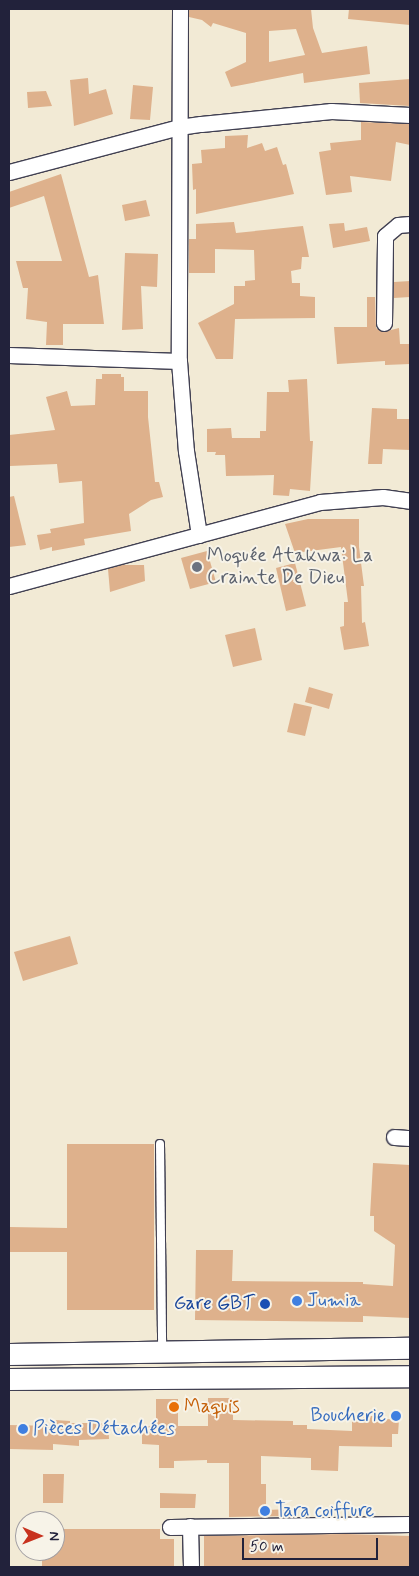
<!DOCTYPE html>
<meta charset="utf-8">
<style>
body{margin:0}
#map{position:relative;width:419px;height:1576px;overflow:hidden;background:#f2ead5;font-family:Mynerve,sans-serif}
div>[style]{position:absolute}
.building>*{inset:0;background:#deb18c}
.roads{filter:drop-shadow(1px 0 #414052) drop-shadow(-1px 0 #414052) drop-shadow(0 1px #414052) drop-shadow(0 -1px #414052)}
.service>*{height:8px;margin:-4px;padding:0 4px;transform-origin:4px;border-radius:4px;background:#fff}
.minor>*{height:15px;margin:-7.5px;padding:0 7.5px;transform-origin:7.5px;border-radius:7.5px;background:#fff}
.secondary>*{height:21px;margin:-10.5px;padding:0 10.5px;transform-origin:10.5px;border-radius:10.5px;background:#fff}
.dots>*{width:14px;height:14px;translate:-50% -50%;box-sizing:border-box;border:2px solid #f7f3e8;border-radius:50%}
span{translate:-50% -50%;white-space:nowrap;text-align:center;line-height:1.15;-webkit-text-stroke:4px #f7f3e8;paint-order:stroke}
.worship-label{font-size:19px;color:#5b616d}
.left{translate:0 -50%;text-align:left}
.shop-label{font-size:19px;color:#366cbe}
.right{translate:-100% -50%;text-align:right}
.transit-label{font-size:19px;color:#164399}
.food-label{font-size:19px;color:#c56008}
.frame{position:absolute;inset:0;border:10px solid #22223b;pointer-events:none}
.north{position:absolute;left:15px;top:1511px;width:50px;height:50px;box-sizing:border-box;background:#f7f3e8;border:1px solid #a29fa3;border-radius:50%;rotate:91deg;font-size:14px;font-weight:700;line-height:20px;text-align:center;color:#22223b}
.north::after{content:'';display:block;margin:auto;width:18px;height:22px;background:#c8321e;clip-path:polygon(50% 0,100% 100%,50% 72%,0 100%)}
.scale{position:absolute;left:242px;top:1538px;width:136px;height:22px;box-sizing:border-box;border:2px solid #22223b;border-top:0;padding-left:6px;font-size:15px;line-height:18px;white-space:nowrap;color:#22223b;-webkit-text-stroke:4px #f7f3e8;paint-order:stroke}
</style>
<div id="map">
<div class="building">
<i style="clip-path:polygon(evenodd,189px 9px,311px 9px,313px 28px,322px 53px,367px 46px,370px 74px,304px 83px,303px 73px,231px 87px,225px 72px,246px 62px,246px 33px,213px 23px,211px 27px,202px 20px,189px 17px,189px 9px,296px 29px,305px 55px,269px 62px,269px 31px,296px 29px)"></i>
<i style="clip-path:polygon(349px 9px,410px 9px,410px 25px,348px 19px)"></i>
<i style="clip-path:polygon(88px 78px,89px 94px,106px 89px,113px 114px,74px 126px,70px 80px)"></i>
<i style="clip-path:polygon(410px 79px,410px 106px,360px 103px,359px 83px)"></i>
<i style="clip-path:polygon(133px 85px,153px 87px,150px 120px,130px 119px)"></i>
<i style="clip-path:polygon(46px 91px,52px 106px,28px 108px,27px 92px)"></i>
<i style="clip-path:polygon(361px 122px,410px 124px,410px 145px,396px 142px,391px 181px,350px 176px,352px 192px,326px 195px,319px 152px,331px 150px,330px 143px,361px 140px)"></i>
<i style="clip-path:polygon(248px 135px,247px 148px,262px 143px,265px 151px,277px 147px,283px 165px,286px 164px,294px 194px,196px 214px,196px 189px,193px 190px,192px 164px,202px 163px,201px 150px,225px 148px,225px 136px)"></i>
<i style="clip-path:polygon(61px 174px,89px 277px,98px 275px,104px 324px,63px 324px,63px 345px,46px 345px,47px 322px,26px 319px,28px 288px,23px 288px,16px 261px,62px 261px,44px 196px,9px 208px,9px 192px)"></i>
<i style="clip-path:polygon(146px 200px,150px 216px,125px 221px,122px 205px)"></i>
<i style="clip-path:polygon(234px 222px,236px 233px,303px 226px,309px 257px,302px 257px,301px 269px,291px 271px,292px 283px,300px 283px,300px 296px,315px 297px,315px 318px,235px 319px,233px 359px,216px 359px,198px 323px,234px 304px,234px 286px,245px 286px,245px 281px,255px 280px,254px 250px,215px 249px,215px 273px,189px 273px,189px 239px,196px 239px,196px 224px)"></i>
<i style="clip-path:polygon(344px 223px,345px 231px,367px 227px,370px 241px,333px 248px,329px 224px)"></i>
<i style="clip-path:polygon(125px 253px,158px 254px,157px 287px,141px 286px,143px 329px,122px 330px)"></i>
<i style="clip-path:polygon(410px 281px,410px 297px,394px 298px,394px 282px)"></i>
<i style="clip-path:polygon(367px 297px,375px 297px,376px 328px,383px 332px,399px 328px,400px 344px,410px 344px,410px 364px,385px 365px,385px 361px,337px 364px,334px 327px,367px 327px)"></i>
<i style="clip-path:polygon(102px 374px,121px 374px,121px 377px,124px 377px,124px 391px,148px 391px,148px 417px,155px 482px,159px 482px,163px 497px,151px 500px,129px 514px,131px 531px,84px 539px,85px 545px,52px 551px,52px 547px,40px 550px,37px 535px,51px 533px,50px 529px,84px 523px,82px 481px,59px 483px,57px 464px,10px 466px,9px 435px,55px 430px,46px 397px,67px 391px,71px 406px,95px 405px,96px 379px,102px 379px)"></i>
<i style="clip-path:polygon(307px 379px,310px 441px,313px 441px,310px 491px,290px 489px,289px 496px,273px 495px,274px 475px,226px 476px,225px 455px,215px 455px,216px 452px,207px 452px,207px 429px,231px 428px,232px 438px,260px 438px,260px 431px,266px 431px,267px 392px,289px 392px,288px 380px)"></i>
<i style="clip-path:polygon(372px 408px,397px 409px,397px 419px,410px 419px,410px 450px,383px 449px,382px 464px,368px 464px)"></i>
<i style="clip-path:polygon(14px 496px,26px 545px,9px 547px,9px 497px)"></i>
<i style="clip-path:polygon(308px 519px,359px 519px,359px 547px,364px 586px,361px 586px,362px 623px,365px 622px,369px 646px,344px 650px,340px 627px,344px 626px,344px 602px,348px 602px,341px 547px,295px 553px,285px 524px)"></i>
<i style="clip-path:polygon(207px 551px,216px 582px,190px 589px,181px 558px)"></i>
<i style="clip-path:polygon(295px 563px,306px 606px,286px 611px,276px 568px)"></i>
<i style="clip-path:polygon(122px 565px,144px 565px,145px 581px,110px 592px,108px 569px)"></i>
<i style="clip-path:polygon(255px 628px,262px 660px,233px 667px,225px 635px)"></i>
<i style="clip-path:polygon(309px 687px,333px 694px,329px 709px,305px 702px)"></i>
<i style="clip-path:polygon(294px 703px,312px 707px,305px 736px,287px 732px)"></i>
<i style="clip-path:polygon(70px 936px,78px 964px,23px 981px,14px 952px)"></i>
<i style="clip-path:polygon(67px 1144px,154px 1144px,154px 1310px,67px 1310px,67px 1252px,9px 1252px,9px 1227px,67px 1228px)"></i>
<i style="clip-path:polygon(373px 1163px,410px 1165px,410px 1318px,363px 1316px,363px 1322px,195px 1320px,196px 1250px,233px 1250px,232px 1281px,363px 1282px,363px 1284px,393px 1286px,395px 1245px,374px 1231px,374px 1216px,370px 1216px)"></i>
<i style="clip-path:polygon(208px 1398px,233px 1398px,233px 1420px,293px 1421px,293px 1425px,307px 1425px,307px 1429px,352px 1431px,352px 1416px,375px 1416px,375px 1418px,399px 1420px,398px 1434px,392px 1434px,392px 1447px,339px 1446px,338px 1471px,311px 1470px,311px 1458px,261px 1456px,261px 1484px,266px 1484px,266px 1510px,292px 1509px,292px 1516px,229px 1517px,229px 1463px,207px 1463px,207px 1460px,174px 1461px,174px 1468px,159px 1468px,159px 1445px,142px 1444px,142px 1426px,156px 1426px,156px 1399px,178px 1399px,178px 1426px,208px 1426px)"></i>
<i style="clip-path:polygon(55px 1420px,70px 1421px,70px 1423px,108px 1423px,109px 1439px,79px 1440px,79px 1446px,53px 1444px,53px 1450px,9px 1449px,9px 1425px,55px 1426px)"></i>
<i style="clip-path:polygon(43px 1474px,64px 1474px,63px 1503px,43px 1503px)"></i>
<i style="clip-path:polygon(160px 1493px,196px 1494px,195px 1508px,160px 1508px)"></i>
<i style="clip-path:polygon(55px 1529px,160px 1529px,160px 1539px,174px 1539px,174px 1567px,42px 1567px,42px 1551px,55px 1551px)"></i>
<i style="clip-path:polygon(346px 1534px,410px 1536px,410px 1567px,204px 1567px,204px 1536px)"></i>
</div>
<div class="roads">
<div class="service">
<i style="left:160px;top:1144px;width:206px;rotate:89.4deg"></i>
</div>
<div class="minor">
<i style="left:180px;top:9px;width:352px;rotate:90.2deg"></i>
<i style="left:179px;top:361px;width:90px;rotate:85.6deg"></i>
<i style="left:186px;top:451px;width:85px;rotate:81.2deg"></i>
<i style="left:9px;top:172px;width:176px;rotate:-14.8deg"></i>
<i style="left:179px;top:127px;width:22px;rotate:-8deg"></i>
<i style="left:201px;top:124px;width:131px;rotate:-5.7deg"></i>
<i style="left:331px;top:111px;width:79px;rotate:2.9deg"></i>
<i style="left:384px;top:323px;width:87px;rotate:-89.3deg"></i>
<i style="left:385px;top:236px;width:17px;rotate:-40deg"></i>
<i style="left:398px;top:225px;width:12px;rotate:-5deg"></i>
<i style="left:9px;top:355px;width:170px;rotate:2deg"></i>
<i style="left:9px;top:586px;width:322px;rotate:-15.1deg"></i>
<i style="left:320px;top:502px;width:63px;rotate:-4.5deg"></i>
<i style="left:383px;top:497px;width:27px;rotate:8deg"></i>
<i style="left:394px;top:1137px;width:16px;rotate:4deg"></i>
<i style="left:190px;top:1526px;width:41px;rotate:88.6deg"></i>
<i style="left:170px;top:1527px;width:240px;rotate:-0.7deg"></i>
</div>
<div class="secondary">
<i style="left:9px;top:1354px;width:401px;rotate:-0.9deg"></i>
<i style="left:9px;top:1379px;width:401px;rotate:-0.4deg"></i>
</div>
</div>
<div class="dots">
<i style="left:197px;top:567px;background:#6b7280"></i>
<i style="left:297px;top:1301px;background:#3f7fe0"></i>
<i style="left:265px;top:1304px;background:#1a4fb4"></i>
<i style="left:174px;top:1407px;background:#e8710a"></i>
<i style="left:396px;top:1416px;background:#3f7fe0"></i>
<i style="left:23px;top:1429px;background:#3f7fe0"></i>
<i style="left:265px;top:1511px;background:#3f7fe0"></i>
</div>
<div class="worship-label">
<span class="left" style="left:207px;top:567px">Moquée Atakwa: La<br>Crainte De Dieu</span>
</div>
<div class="shop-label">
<span class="left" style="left:307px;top:1301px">Jumia</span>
<span class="right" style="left:386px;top:1416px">Boucherie</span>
<span class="left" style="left:33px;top:1429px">Pièces Détachées</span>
<span class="left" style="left:275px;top:1511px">Tara coiffure</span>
</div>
<div class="transit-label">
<span class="right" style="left:255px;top:1304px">Gare GBT</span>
</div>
<div class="food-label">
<span class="left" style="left:184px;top:1407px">Maquis</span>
</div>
<div class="frame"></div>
<div class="north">N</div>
<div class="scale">50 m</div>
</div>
